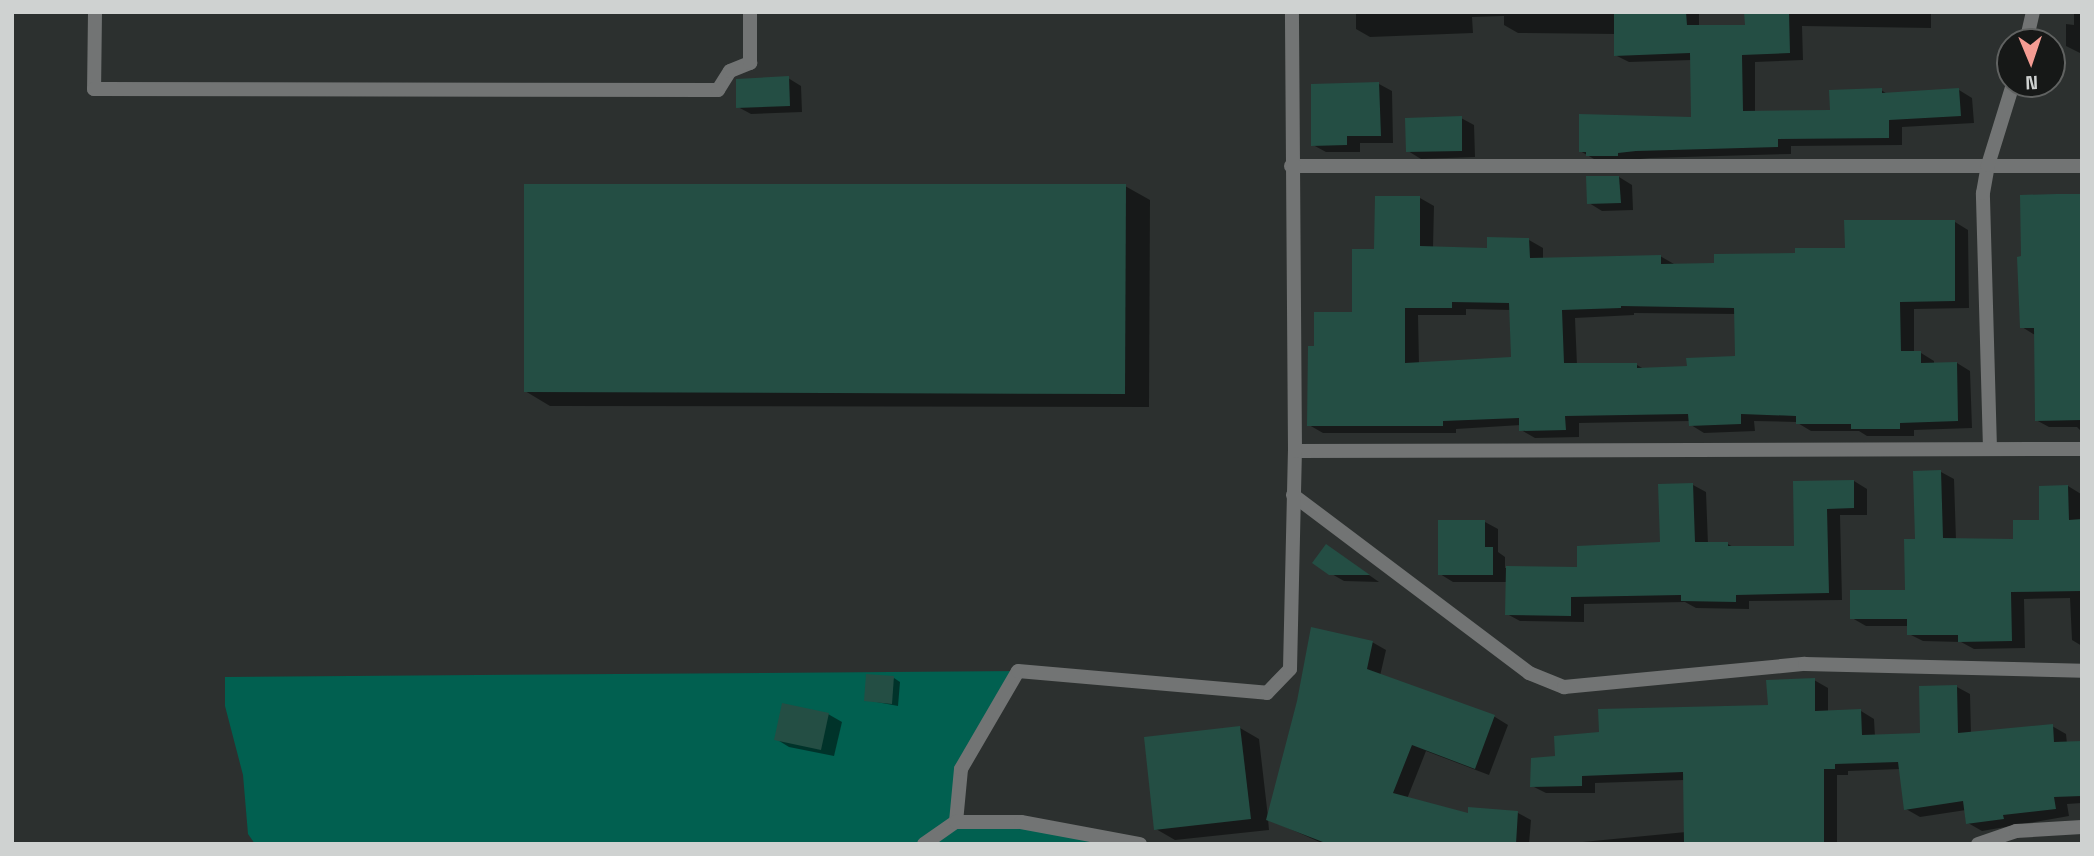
<!DOCTYPE html>
<style>
body{margin:0}
#map{position:relative;width:2094px;height:856px;overflow:hidden;background:#2c302f;font-family:"Space Grotesk",sans-serif}
div>[style]{position:absolute}
.green>*{inset:0;background:#016050}
.shadow>*{inset:0;background:#0007}
.building>*{inset:0;background:#244e44}
.street>*{height:14px;margin:-7px;padding:0 7px;transform-origin:7px;border-radius:7px;background:#727474}
span{translate:-50% -50%;white-space:nowrap;text-align:center;line-height:1.15;-webkit-text-stroke:7px #161817;paint-order:stroke}
.frame{position:absolute;inset:0;border:14px solid #cfd2d1;pointer-events:none}
.north{position:absolute;left:1996px;top:28px;width:70px;height:70px;box-sizing:border-box;background:#161817;border:2px solid #606261;border-radius:50%;rotate:178deg;font-size:19px;font-weight:700;line-height:28px;text-align:center;color:#cfd2d1}
.north::after{content:'';display:block;margin:auto;width:24px;height:32px;background:#f59c93;clip-path:polygon(50% 0,100% 100%,50% 72%,0 100%)}
</style>
<div id="map">
<div class="green">
<i style="clip-path:polygon(1018px 671px,961px 769px,956px 821px,1021px 822px,1140px 844px,255px 844px,248px 834px,243px 775px,225px 706px,225px 677px)"></i>
</div>
<div class="shadow">
<i style="clip-path:polygon(1356px 12px,1699px 12px,1699px 27px,1746px 27px,1746px 12px,1931px 12px,1931px 28px,1802px 26px,1803px 60px,1755px 62px,1755px 113px,1832px 112px,1881px 90px,1889px 95px,1959px 90px,1972px 98px,1974px 123px,1902px 127px,1902px 145px,1791px 146px,1791px 154px,1650px 158px,1601px 163px,1580px 151px,1693px 119px,1692px 60px,1629px 62px,1615px 55px,1615px 34px,1518px 33px,1504px 25px,1504px 16px,1472px 17px,1473px 33px,1370px 37px,1356px 29px)"></i>
<i style="clip-path:polygon(2074px 12px,2082px 12px,2082px 54px,2066px 46px,2066px 24px,2074px 25px)"></i>
<i style="clip-path:polygon(788px 78px,801px 86px,802px 112px,751px 114px,738px 107px)"></i>
<i style="clip-path:polygon(1379px 84px,1392px 91px,1393px 143px,1360px 143px,1360px 152px,1326px 152px,1313px 145px)"></i>
<i style="clip-path:polygon(1461px 118px,1474px 125px,1475px 157px,1421px 159px,1408px 151px)"></i>
<i style="clip-path:polygon(1619px 177px,1632px 185px,1633px 210px,1602px 211px,1589px 203px)"></i>
<i style="clip-path:polygon(1125px 186px,1150px 200px,1149px 407px,550px 406px,525px 391px)"></i>
<i style="clip-path:polygon(2082px 196px,2082px 432px,2077px 427px,2049px 427px,2036px 420px,2035px 335px,2022px 327px,2022px 258px)"></i>
<i style="clip-path:polygon(evenodd,1420px 198px,1434px 206px,1433px 248px,1488px 250px,1529px 240px,1543px 248px,1543px 259px,1660px 256px,1674px 264px,1716px 265px,1847px 249px,1955px 222px,1968px 230px,1969px 308px,1914px 309px,1914px 353px,1921px 353px,1934px 361px,1934px 364px,1957px 363px,1970px 371px,1972px 428px,1914px 430px,1914px 436px,1867px 436px,1859px 431px,1811px 431px,1796px 422px,1754px 421px,1755px 431px,1704px 433px,1691px 425px,1690px 421px,1579px 423px,1579px 437px,1535px 438px,1521px 430px,1521px 425px,1456px 429px,1456px 433px,1323px 433px,1309px 425px,1316px 348px,1354px 313px,1376px 251px,1420px 198px,1466px 309px,1511px 310px,1512px 359px,1419px 364px,1418px 315px,1466px 315px,1466px 309px,1420px 198px,1634px 313px,1736px 314px,1736px 358px,1689px 368px,1644px 369px,1637px 365px,1577px 365px,1575px 318px,1634px 315px,1634px 313px)"></i>
<i style="clip-path:polygon(1941px 472px,1954px 479px,1956px 540px,2015px 540px,2041px 522px,2068px 486px,2081px 494px,2082px 646px,2072px 640px,2070px 598px,2024px 599px,2025px 648px,1974px 649px,1961px 642px,1923px 641px,1909px 634px,1909px 626px,1866px 626px,1852px 618px,1907px 592px,1917px 541px)"></i>
<i style="clip-path:polygon(1854px 481px,1867px 489px,1867px 515px,1840px 515px,1842px 600px,1749px 601px,1749px 609px,1696px 608px,1685px 602px,1584px 604px,1584px 622px,1520px 621px,1507px 614px,1508px 582px,1453px 582px,1440px 574px,1485px 522px,1498px 529px,1498px 552px,1505px 557px,1505px 568px,1579px 569px,1662px 544px,1693px 485px,1706px 492px,1708px 544px,1728px 544px,1735px 548px,1796px 547px,1795px 482px)"></i>
<i style="clip-path:polygon(1339px 554px,1379px 582px,1344px 581px,1330px 573px)"></i>
<i style="clip-path:polygon(1372px 642px,1386px 650px,1380px 676px,1495px 717px,1508px 725px,1489px 775px,1426px 751px,1407px 799px,1469px 815px,1518px 813px,1531px 820px,1529px 844px,1324px 844px,1268px 819px,1269px 830px,1175px 840px,1156px 829px,1240px 728px,1259px 739px,1268px 817px)"></i>
<i style="clip-path:polygon(894px 678px,900px 682px,898px 706px,866px 700px)"></i>
<i style="clip-path:polygon(1814px 680px,1828px 688px,1828px 712px,1861px 711px,1874px 719px,1875px 737px,1922px 735px,1957px 687px,1970px 694px,1971px 734px,2052px 726px,2066px 734px,2067px 744px,2082px 743px,2082px 803px,2067px 804px,2069px 816px,1982px 831px,1968px 823px,1966px 810px,1920px 817px,1906px 809px,1901px 769px,1848px 771px,1848px 775px,1837px 775px,1837px 844px,1562px 844px,1686px 832px,1685px 780px,1595px 783px,1595px 793px,1546px 793px,1532px 786px,1557px 758px,1601px 734px,1769px 707px)"></i>
<i style="clip-path:polygon(828px 714px,842px 722px,834px 756px,789px 747px,776px 739px)"></i>
</div>
<div class="building">
<i style="clip-path:polygon(1614px 12px,1686px 12px,1687px 25px,1745px 25px,1744px 12px,1789px 12px,1790px 53px,1742px 55px,1743px 111px,1830px 110px,1829px 90px,1882px 88px,1882px 93px,1959px 88px,1961px 116px,1889px 120px,1889px 138px,1778px 139px,1778px 147px,1636px 151px,1618px 153px,1618px 156px,1586px 156px,1586px 152px,1579px 152px,1579px 114px,1691px 117px,1690px 53px,1614px 56px)"></i>
<i style="clip-path:polygon(789px 76px,790px 106px,736px 108px,736px 79px)"></i>
<i style="clip-path:polygon(1379px 82px,1381px 136px,1347px 136px,1347px 145px,1311px 146px,1311px 84px)"></i>
<i style="clip-path:polygon(1462px 116px,1462px 151px,1406px 152px,1405px 118px)"></i>
<i style="clip-path:polygon(1586px 176px,1619px 176px,1621px 203px,1587px 204px)"></i>
<i style="clip-path:polygon(524px 184px,1126px 184px,1125px 394px,524px 392px)"></i>
<i style="clip-path:polygon(2057px 194px,2082px 194px,2082px 420px,2035px 421px,2034px 328px,2020px 328px,2017px 257px,2021px 256px,2020px 195px)"></i>
<i style="clip-path:polygon(evenodd,1375px 196px,1420px 196px,1420px 246px,1487px 248px,1487px 237px,1529px 238px,1530px 258px,1661px 255px,1661px 264px,1714px 263px,1714px 254px,1795px 253px,1795px 248px,1845px 248px,1844px 220px,1955px 220px,1955px 301px,1900px 302px,1901px 351px,1921px 351px,1921px 363px,1957px 362px,1958px 421px,1900px 423px,1900px 429px,1851px 429px,1851px 424px,1796px 424px,1796px 416px,1741px 414px,1741px 424px,1689px 426px,1688px 414px,1565px 416px,1566px 430px,1519px 431px,1519px 418px,1443px 421px,1443px 426px,1307px 426px,1308px 346px,1314px 346px,1314px 312px,1352px 312px,1352px 249px,1374px 249px,1375px 196px,1452px 302px,1509px 303px,1511px 357px,1405px 363px,1405px 308px,1452px 308px,1452px 302px,1375px 196px,1621px 306px,1734px 308px,1735px 356px,1686px 358px,1687px 366px,1637px 368px,1637px 363px,1564px 363px,1562px 310px,1621px 308px,1621px 306px)"></i>
<i style="clip-path:polygon(1941px 470px,1943px 538px,2013px 539px,2013px 520px,2039px 520px,2039px 486px,2068px 485px,2069px 520px,2082px 519px,2082px 591px,2011px 592px,2012px 641px,1958px 642px,1958px 635px,1907px 635px,1907px 619px,1850px 619px,1850px 590px,1905px 590px,1904px 539px,1915px 539px,1913px 471px)"></i>
<i style="clip-path:polygon(1854px 480px,1854px 508px,1827px 509px,1829px 593px,1736px 595px,1736px 602px,1681px 601px,1681px 595px,1571px 597px,1571px 616px,1505px 615px,1506px 566px,1577px 567px,1577px 546px,1660px 542px,1658px 484px,1693px 483px,1695px 542px,1728px 542px,1728px 546px,1794px 546px,1793px 481px)"></i>
<i style="clip-path:polygon(1438px 520px,1485px 520px,1485px 547px,1493px 547px,1493px 575px,1438px 575px)"></i>
<i style="clip-path:polygon(1326px 544px,1370px 575px,1329px 575px,1312px 563px)"></i>
<i style="clip-path:polygon(1311px 627px,1373px 641px,1367px 669px,1495px 715px,1475px 769px,1412px 745px,1393px 793px,1468px 813px,1468px 807px,1518px 811px,1516px 844px,1328px 844px,1266px 820px,1297px 701px)"></i>
<i style="clip-path:polygon(866px 674px,894px 676px,892px 704px,864px 701px)"></i>
<i style="clip-path:polygon(1815px 678px,1815px 711px,1861px 709px,1862px 735px,1920px 733px,1919px 686px,1957px 685px,1958px 733px,2053px 724px,2054px 742px,2082px 741px,2082px 796px,2054px 797px,2056px 809px,2003px 815px,2004px 819px,1966px 824px,1963px 801px,1904px 810px,1898px 762px,1835px 764px,1835px 769px,1824px 769px,1824px 844px,1684px 844px,1683px 772px,1582px 776px,1582px 786px,1530px 787px,1531px 758px,1555px 756px,1554px 736px,1599px 732px,1598px 709px,1768px 705px,1766px 680px)"></i>
<i style="clip-path:polygon(782px 703px,829px 713px,821px 750px,774px 740px)"></i>
<i style="clip-path:polygon(1240px 726px,1251px 819px,1154px 830px,1144px 737px)"></i>
</div>
<div class="street">
<i style="left:95px;top:12px;width:77px;rotate:90.7deg"></i>
<i style="left:94px;top:89px;width:624px;rotate:0.09deg"></i>
<i style="left:718px;top:90px;width:22px;rotate:-58deg"></i>
<i style="left:730px;top:71px;width:22px;rotate:-22deg"></i>
<i style="left:750px;top:63px;width:51px;rotate:-90deg"></i>
<i style="left:2026px;top:42px;width:31px;rotate:-77deg"></i>
<i style="left:1291px;top:166px;width:791px"></i>
<i style="left:1990px;top:449px;width:256px;rotate:-91.6deg"></i>
<i style="left:1983px;top:193px;width:28px;rotate:-80deg"></i>
<i style="left:1988px;top:165px;width:85px;rotate:-72.8deg"></i>
<i style="left:1295px;top:451px;width:787px;rotate:-0.15deg"></i>
<i style="left:1293px;top:495px;width:296px;rotate:37deg"></i>
<i style="left:1529px;top:673px;width:38px;rotate:22deg"></i>
<i style="left:1564px;top:687px;width:242px;rotate:-5.5deg"></i>
<i style="left:1805px;top:664px;width:277px;rotate:1.4deg"></i>
<i style="left:956px;top:822px;width:53px;rotate:-84.6deg"></i>
<i style="left:961px;top:769px;width:113px;rotate:-59.8deg"></i>
<i style="left:1018px;top:671px;width:250px;rotate:5deg"></i>
<i style="left:1267px;top:693px;width:33px;rotate:-46deg"></i>
<i style="left:1290px;top:669px;width:218px;rotate:-88.7deg"></i>
<i style="left:1295px;top:451px;width:439px;rotate:-90.4deg"></i>
<i style="left:924px;top:844px;width:39px;rotate:-35deg"></i>
<i style="left:956px;top:822px;width:65px"></i>
<i style="left:1021px;top:822px;width:121px;rotate:10.5deg"></i>
<i style="left:1978px;top:844px;width:40px;rotate:-18.9deg"></i>
<i style="left:2016px;top:831px;width:66px;rotate:-3.5deg"></i>
</div>
<div class="frame"></div>
<div class="north">N</div>
</div>
